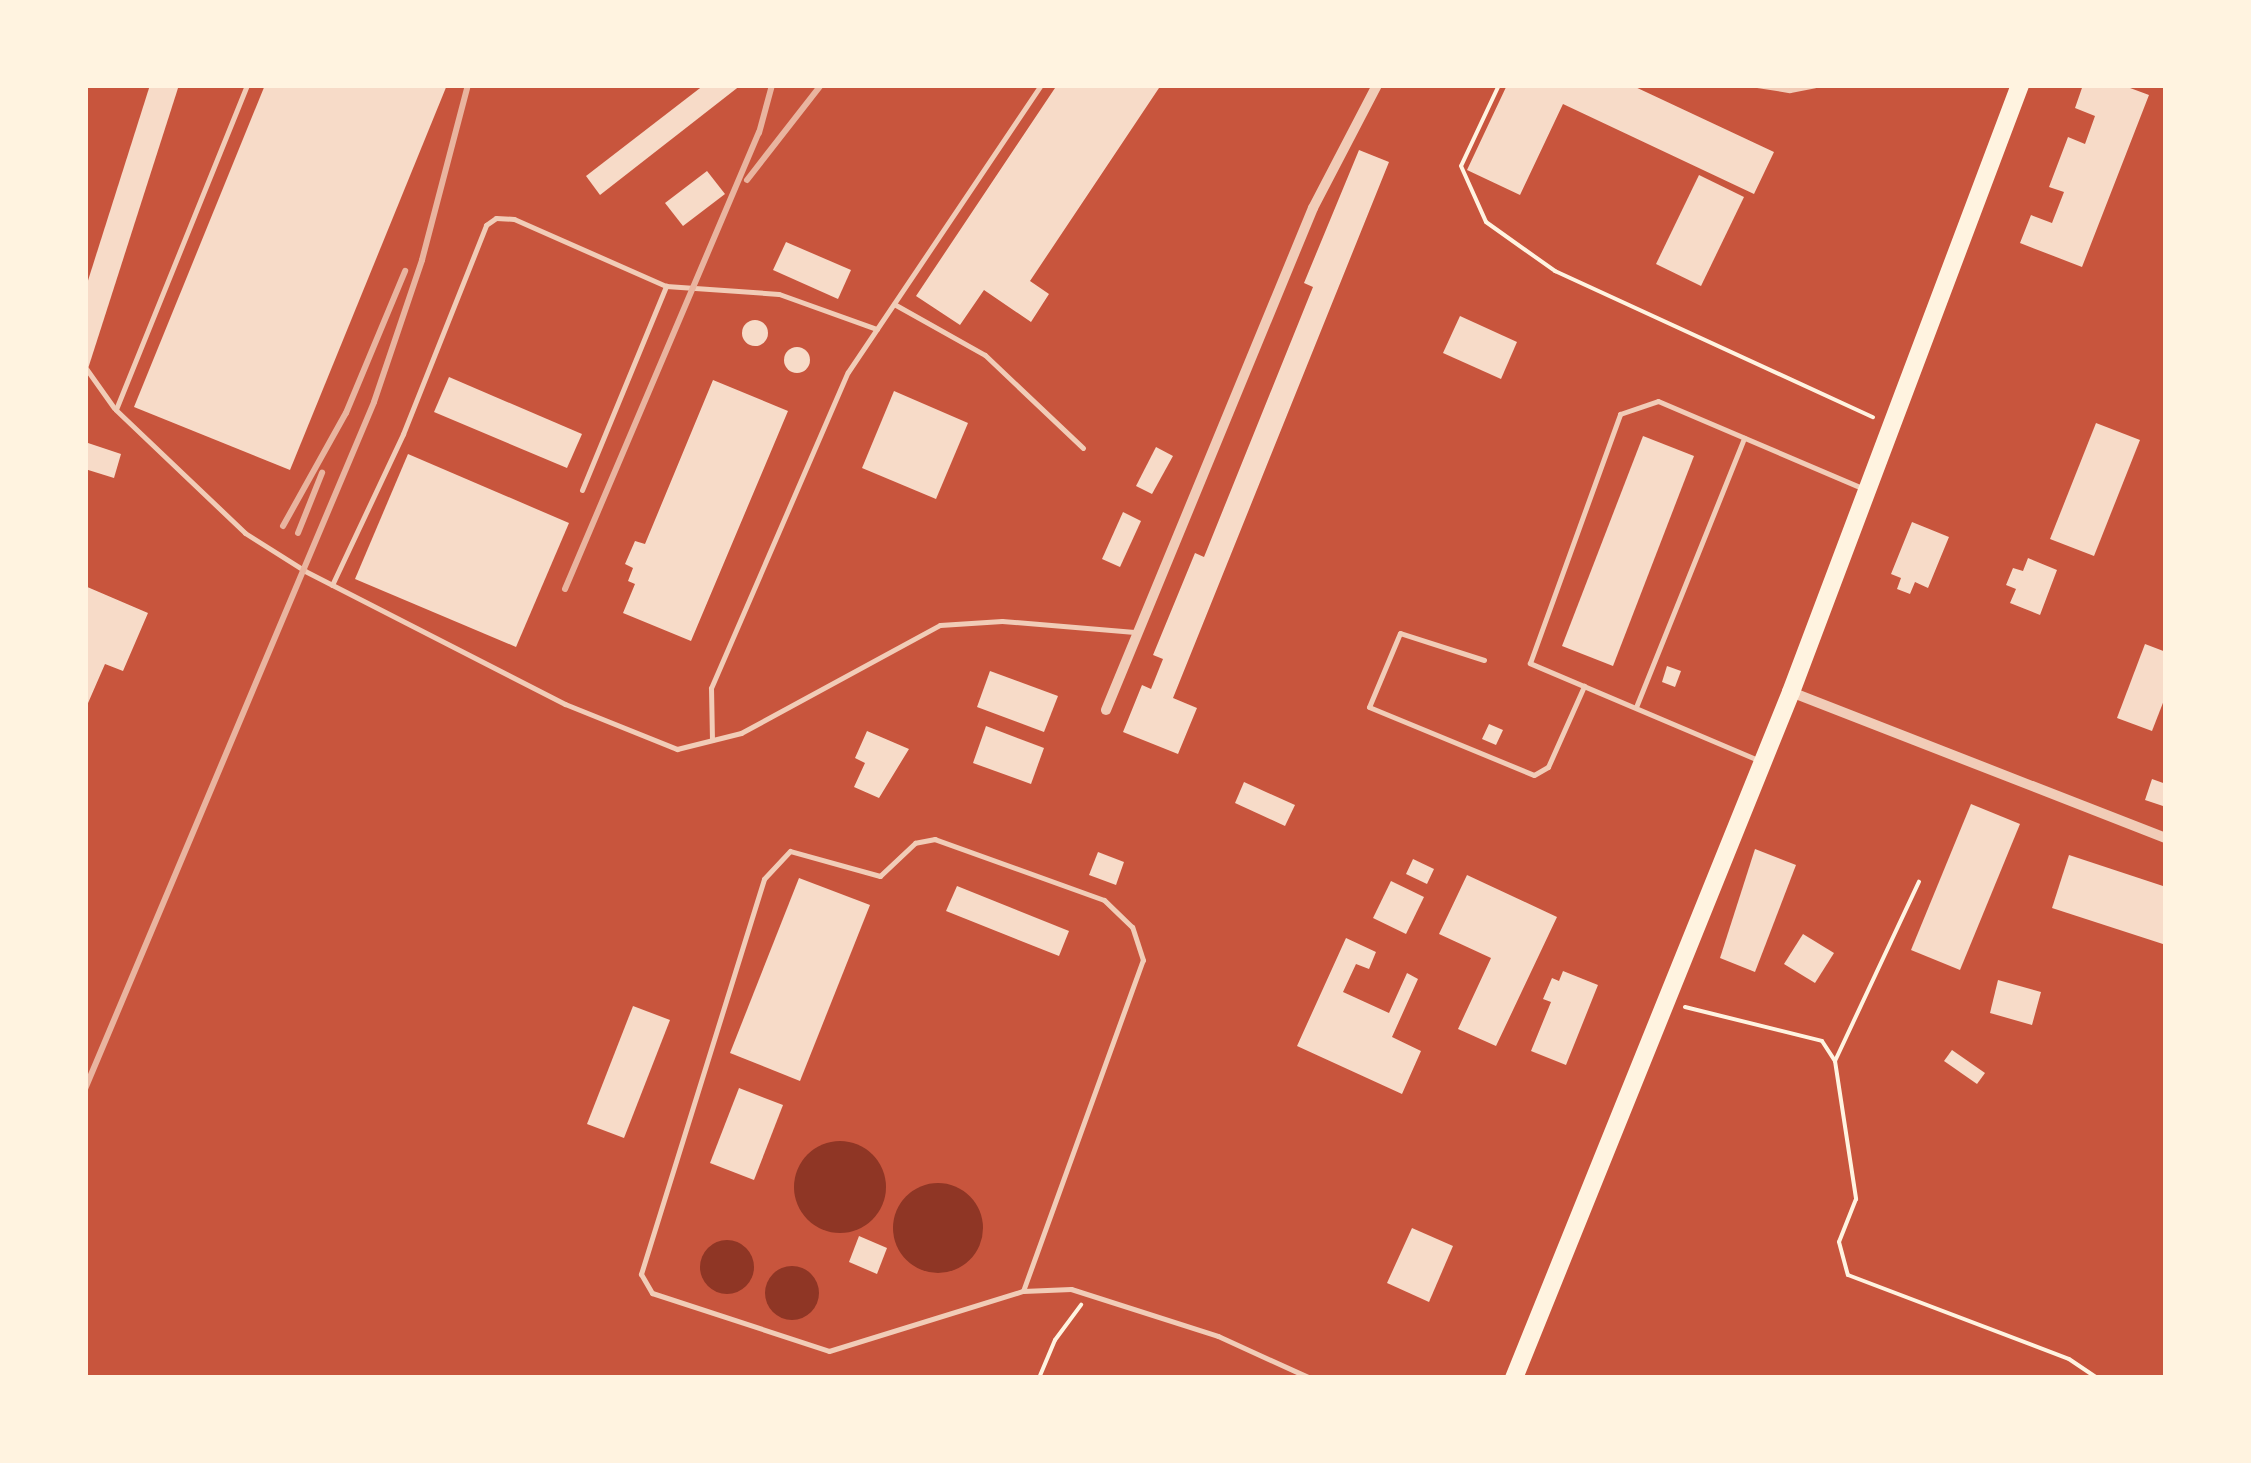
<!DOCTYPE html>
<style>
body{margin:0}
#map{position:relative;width:2251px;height:1463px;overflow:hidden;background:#c8553d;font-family:"Source Sans 3",sans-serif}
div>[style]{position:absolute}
.water>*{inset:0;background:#8f3625}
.round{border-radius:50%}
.building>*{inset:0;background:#f7dbc8}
.path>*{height:4px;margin:-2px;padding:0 2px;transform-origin:2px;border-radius:2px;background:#fff3e0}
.service>*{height:5px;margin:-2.5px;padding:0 2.5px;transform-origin:2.5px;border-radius:2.5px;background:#f1ccb7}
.minor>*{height:10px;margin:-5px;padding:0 5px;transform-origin:5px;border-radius:5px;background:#f1ccb7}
.primary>*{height:18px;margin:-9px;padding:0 9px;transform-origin:9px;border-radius:9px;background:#fff3e0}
.rail>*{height:6px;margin:-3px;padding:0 3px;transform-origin:3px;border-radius:3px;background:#e9b49f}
span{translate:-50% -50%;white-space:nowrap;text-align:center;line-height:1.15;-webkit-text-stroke:10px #fff3e0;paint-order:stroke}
.frame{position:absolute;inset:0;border:88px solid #fff3e0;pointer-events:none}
</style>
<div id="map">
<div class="water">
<i class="round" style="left:794px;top:1141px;width:92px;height:92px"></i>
<i class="round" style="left:893px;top:1183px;width:90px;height:90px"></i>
<i class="round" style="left:700px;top:1240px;width:54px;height:54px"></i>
<i class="round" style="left:765px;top:1266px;width:54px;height:54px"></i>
</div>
<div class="building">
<i style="clip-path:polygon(150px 85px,179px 85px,85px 378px,85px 290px)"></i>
<i style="clip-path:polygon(265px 85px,447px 85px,290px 470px,134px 407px)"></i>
<i style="clip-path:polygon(704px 85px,741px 85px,600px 195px,586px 176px)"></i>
<i style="clip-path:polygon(1057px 85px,1161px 85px,1030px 281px,1049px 294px,1031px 322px,984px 290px,960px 325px,916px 296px)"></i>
<i style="clip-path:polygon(1507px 85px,1631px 85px,1774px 152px,1754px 194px,1563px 104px,1520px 195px,1467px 170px)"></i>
<i style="clip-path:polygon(2083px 85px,2122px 85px,2149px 95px,2082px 267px,2020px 243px,2031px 215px,2052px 223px,2064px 192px,2049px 187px,2068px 137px,2085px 144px,2095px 116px,2075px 108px)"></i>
<i style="clip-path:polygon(1359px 150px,1389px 162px,1173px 698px,1197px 708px,1178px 754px,1123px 732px,1142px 685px,1151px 689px,1163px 659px,1153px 655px,1195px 553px,1204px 557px,1313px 287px,1304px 283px)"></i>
<i style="clip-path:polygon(707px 171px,725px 194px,683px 226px,665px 203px)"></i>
<i style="clip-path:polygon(1699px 175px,1744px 197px,1701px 286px,1656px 264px)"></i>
<i style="clip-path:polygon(786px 242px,851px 270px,838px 299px,773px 270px)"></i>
<i style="clip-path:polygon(1460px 316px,1517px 342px,1501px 379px,1443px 353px)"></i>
<i class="round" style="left:742px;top:320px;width:26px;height:26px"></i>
<i class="round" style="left:784px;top:347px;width:26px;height:26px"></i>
<i style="clip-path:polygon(449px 377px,582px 434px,567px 468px,434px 412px)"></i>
<i style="clip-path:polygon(713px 380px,788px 411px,691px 641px,623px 613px,635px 584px,628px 581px,633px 568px,625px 564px,635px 541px,645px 544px)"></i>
<i style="clip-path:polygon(894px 391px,968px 423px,936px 499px,862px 468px)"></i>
<i style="clip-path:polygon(2096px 423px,2140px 440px,2094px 556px,2050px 539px)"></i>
<i style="clip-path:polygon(1643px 436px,1694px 456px,1613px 666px,1562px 646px)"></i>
<i style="clip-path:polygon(85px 442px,121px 454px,114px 478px,85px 469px)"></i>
<i style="clip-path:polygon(1156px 447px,1173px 456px,1152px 494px,1136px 486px)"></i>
<i style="clip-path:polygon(408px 454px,569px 523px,516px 647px,355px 579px)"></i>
<i style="clip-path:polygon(1123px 512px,1141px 521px,1120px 567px,1102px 559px)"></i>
<i style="clip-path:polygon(1912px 522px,1949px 537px,1928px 588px,1915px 582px,1910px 594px,1897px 589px,1901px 578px,1891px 574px)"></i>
<i style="clip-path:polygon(2028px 558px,2057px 570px,2040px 615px,2010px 603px,2016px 589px,2006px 585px,2013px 568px,2023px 571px)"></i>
<i style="clip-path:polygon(85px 586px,148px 613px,123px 671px,105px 664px,85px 710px)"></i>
<i style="clip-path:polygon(2145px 644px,2166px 652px,2166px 695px,2152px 731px,2117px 718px)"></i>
<i style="clip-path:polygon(1667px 666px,1681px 671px,1675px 687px,1662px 682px)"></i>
<i style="clip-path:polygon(990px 671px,1058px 696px,1044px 732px,977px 707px)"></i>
<i style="clip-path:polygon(1489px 724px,1503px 730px,1496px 745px,1482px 739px)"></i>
<i style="clip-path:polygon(986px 726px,1044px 748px,1031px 784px,973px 763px)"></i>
<i style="clip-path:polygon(867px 731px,909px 749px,879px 798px,854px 787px,865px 763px,855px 758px)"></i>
<i style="clip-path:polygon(2152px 779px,2166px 784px,2166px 807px,2145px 800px)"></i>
<i style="clip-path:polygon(1244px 782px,1295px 805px,1285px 826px,1235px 803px)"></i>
<i style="clip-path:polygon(1971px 804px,2020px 824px,1960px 970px,1911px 950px)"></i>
<i style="clip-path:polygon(1755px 849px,1796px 865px,1755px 972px,1720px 958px)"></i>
<i style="clip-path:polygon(1098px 852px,1124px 862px,1116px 885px,1089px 875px)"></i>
<i style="clip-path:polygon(2069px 855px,2166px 887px,2166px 945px,2052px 908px)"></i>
<i style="clip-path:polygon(1413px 859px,1434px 869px,1427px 884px,1406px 874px)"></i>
<i style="clip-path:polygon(1467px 875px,1557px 917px,1496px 1046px,1458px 1029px,1491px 958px,1439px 934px)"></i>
<i style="clip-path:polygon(799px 878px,870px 905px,800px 1081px,730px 1053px)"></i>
<i style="clip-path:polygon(1391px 881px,1424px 897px,1406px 934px,1373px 918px)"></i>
<i style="clip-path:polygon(957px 886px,1069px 931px,1059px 956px,946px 911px)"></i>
<i style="clip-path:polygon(1803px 934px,1834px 953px,1815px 983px,1784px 964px)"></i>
<i style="clip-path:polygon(1346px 938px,1376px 952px,1369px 969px,1356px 964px,1343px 992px,1389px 1013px,1407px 973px,1418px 979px,1392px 1037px,1421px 1051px,1402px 1094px,1297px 1046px)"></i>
<i style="clip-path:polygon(1563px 971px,1598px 985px,1566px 1065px,1531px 1051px,1551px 1002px,1543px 999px,1552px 978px,1559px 981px)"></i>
<i style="clip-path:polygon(1998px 980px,2041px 992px,2032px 1025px,1990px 1013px)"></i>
<i style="clip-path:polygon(633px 1006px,670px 1020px,624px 1138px,587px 1124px)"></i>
<i style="clip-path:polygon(1952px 1050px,1985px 1073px,1977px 1084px,1944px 1061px)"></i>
<i style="clip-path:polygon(739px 1088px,783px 1105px,754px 1180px,710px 1163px)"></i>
<i style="clip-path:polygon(1412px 1228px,1453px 1246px,1429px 1302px,1387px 1283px)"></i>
<i style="clip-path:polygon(859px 1236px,887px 1248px,877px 1274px,849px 1262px)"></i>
</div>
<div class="path">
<i style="left:1499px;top:85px;width:89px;rotate:115.1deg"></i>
<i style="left:1461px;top:166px;width:61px;rotate:65.9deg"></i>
<i style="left:1486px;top:222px;width:85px;rotate:35.4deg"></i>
<i style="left:1555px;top:271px;width:350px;rotate:24.7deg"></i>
<i style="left:1685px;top:1007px;width:141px;rotate:13.9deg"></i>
<i style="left:1822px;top:1041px;width:24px;rotate:57deg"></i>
<i style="left:1835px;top:1061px;width:140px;rotate:81.3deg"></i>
<i style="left:1856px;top:1199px;width:46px;rotate:111.6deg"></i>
<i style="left:1839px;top:1242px;width:34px;rotate:75deg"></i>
<i style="left:1848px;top:1275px;width:236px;rotate:20.8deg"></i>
<i style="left:2069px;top:1359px;width:34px;rotate:34deg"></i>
<i style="left:1835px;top:1061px;width:198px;rotate:-64.9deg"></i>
<i style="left:1039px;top:1378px;width:41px;rotate:-67.2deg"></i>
<i style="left:1055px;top:1340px;width:44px;rotate:-53.4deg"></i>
</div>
<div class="service">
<i style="left:247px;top:85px;width:350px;rotate:112deg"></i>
<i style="left:116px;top:410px;width:178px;rotate:43.6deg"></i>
<i style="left:245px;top:533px;width:71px;rotate:32.3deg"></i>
<i style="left:305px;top:571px;width:292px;rotate:27.1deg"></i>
<i style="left:565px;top:704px;width:121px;rotate:21.9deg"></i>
<i style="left:677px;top:749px;width:66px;rotate:-14deg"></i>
<i style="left:741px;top:733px;width:226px;rotate:-28.5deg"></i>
<i style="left:940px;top:625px;width:62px;rotate:-3.7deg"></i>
<i style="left:1002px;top:621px;width:133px;rotate:4.7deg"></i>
<i style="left:1757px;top:85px;width:33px;rotate:9deg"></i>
<i style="left:1790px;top:90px;width:25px;rotate:-11deg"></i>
<i style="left:894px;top:304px;width:104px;rotate:29.3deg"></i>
<i style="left:985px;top:355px;width:135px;rotate:43.5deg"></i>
<i style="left:85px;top:367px;width:50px;rotate:54.7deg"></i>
<i style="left:582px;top:490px;width:221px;rotate:-67.6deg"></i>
<i style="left:332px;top:585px;width:167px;rotate:-64.8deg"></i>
<i style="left:403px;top:434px;width:225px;rotate:-68.3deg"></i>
<i style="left:486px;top:225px;width:12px;rotate:-35deg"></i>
<i style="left:496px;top:218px;width:18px;rotate:3deg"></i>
<i style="left:514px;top:219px;width:166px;rotate:23.8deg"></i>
<i style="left:666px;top:286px;width:113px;rotate:4deg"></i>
<i style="left:779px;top:294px;width:104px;rotate:19.7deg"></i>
<i style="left:1484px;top:660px;width:88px;rotate:-162.2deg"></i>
<i style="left:1400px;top:633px;width:80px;rotate:112.7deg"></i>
<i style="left:1369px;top:707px;width:178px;rotate:22.4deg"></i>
<i style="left:1534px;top:775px;width:16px;rotate:-30deg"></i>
<i style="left:1548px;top:767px;width:89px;rotate:-66deg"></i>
<i style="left:1636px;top:707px;width:290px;rotate:-68.1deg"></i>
<i style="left:712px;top:740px;width:52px;rotate:-91.1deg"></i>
<i style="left:711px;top:688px;width:344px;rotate:-66.6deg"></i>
<i style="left:848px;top:372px;width:346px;rotate:-56.1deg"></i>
<i style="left:1758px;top:760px;width:248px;rotate:-157deg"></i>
<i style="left:1530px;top:663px;width:265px;rotate:-70.1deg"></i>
<i style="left:1620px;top:414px;width:40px;rotate:-18.9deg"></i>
<i style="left:1658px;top:401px;width:224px;rotate:23.1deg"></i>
<i style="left:1023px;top:1291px;width:352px;rotate:-70.1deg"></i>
<i style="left:1143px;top:960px;width:35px;rotate:-108deg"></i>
<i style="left:1132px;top:927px;width:39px;rotate:-136deg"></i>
<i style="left:1104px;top:900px;width:180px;rotate:-160.2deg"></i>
<i style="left:935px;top:839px;width:20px;rotate:169deg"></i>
<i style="left:915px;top:843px;width:48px;rotate:136.7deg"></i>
<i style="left:880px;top:876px;width:93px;rotate:-164.5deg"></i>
<i style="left:790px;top:851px;width:38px;rotate:133deg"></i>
<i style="left:764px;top:879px;width:414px;rotate:107.3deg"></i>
<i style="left:641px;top:1274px;width:22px;rotate:60deg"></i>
<i style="left:652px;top:1293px;width:186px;rotate:18.1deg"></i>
<i style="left:829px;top:1351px;width:203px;rotate:-17.2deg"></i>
<i style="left:1023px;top:1291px;width:48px;rotate:-2.4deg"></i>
<i style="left:1071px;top:1289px;width:154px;rotate:17.7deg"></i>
<i style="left:1218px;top:1336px;width:101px;rotate:24.5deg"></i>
</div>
<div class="minor">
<i style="left:1791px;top:692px;width:402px;rotate:21.3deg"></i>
<i style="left:1106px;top:710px;width:543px;rotate:-67.59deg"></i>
<i style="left:1313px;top:208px;width:139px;rotate:-62.5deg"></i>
</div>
<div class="primary">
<i style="left:1514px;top:1378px;width:740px;rotate:-68.01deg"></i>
<i style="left:1791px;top:692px;width:649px;rotate:-69.33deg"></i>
</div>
<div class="rail">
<i style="left:747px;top:180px;width:120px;rotate:-52.1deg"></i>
<i style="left:283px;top:526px;width:129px;rotate:-60.9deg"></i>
<i style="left:346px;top:413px;width:154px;rotate:-67.4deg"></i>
<i style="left:298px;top:533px;width:65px;rotate:-68.2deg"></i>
<i style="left:565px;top:589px;width:496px;rotate:-67deg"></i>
<i style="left:759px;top:133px;width:50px;rotate:-74.8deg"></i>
<i style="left:85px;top:1089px;width:745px;rotate:-67.18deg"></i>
<i style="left:374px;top:402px;width:150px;rotate:-71.3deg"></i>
<i style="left:422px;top:260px;width:181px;rotate:-75.3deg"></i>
</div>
<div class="frame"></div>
</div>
